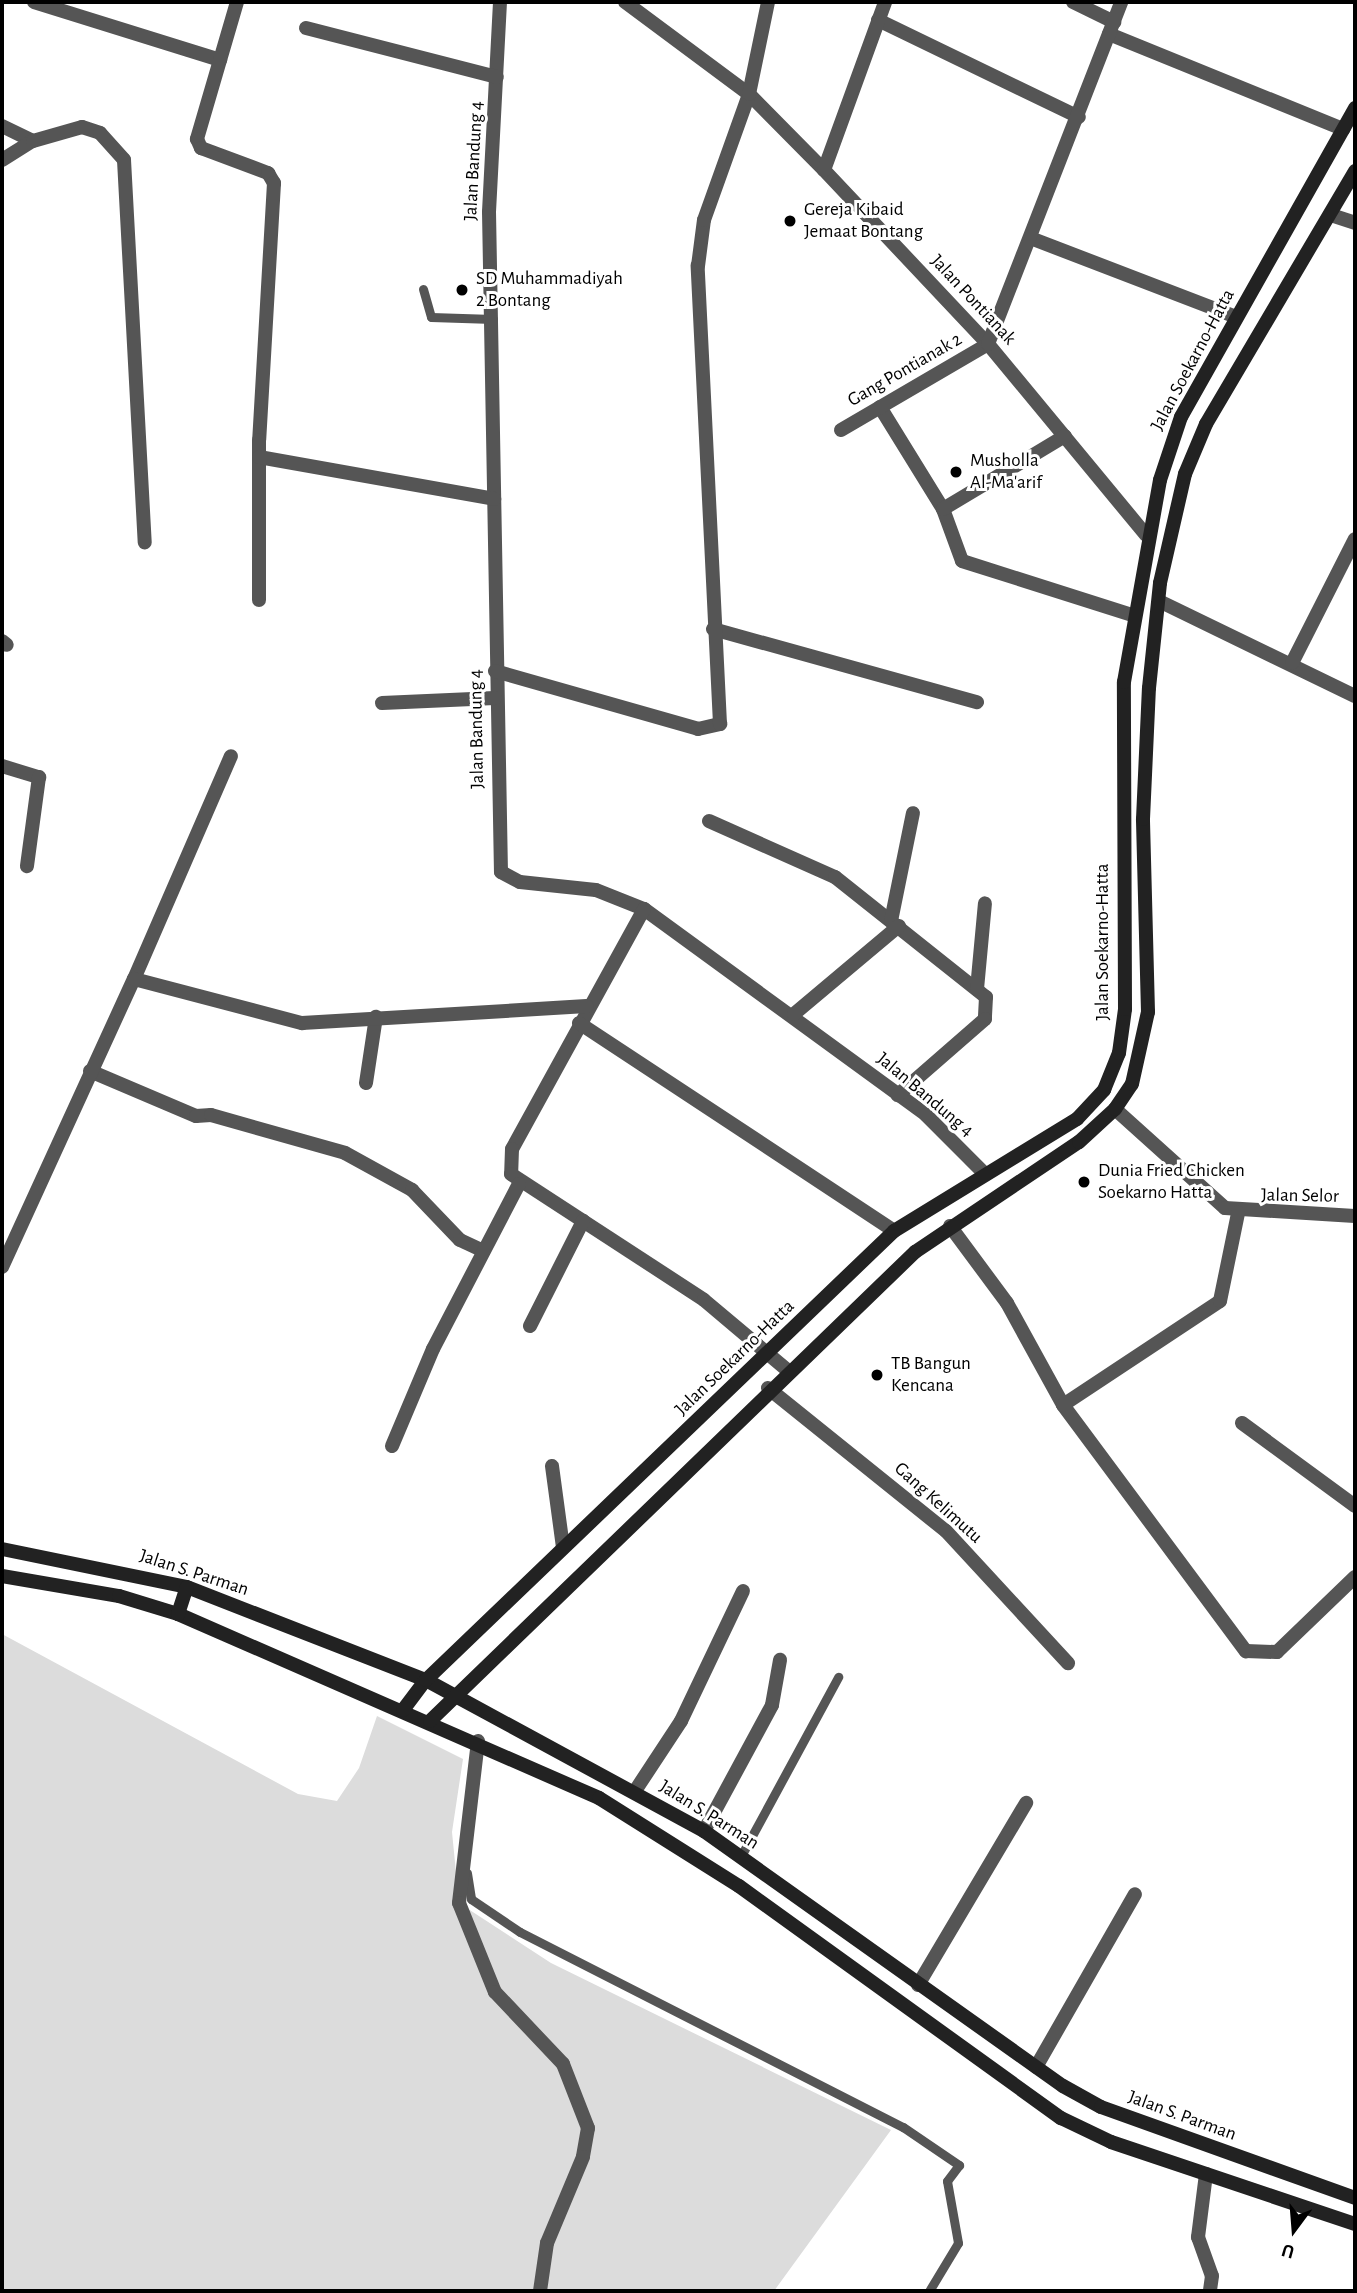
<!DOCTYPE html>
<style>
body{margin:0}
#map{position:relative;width:1357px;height:2293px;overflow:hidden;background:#fff;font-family:"Alegreya Sans",sans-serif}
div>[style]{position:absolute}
.green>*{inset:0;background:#dcdcdc}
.lane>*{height:9px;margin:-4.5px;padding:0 4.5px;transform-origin:4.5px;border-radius:4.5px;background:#555}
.street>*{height:14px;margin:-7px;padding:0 7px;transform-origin:7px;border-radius:7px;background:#555}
.secondary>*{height:14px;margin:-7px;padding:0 7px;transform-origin:7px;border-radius:7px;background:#222}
.dots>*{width:19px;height:19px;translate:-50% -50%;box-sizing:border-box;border:4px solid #fff;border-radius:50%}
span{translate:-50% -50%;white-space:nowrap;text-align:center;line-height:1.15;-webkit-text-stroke:6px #fff;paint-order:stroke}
.street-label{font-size:19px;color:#000}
.poi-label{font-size:19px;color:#000}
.left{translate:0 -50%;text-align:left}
.frame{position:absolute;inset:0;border:4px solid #000;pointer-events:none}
.north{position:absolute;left:1259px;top:2195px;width:70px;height:70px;-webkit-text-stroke:5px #fff;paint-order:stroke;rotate:196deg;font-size:19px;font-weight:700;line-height:28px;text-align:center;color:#000}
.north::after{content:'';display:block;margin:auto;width:24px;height:32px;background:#000;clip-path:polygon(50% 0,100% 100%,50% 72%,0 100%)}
</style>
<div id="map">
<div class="green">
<i style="clip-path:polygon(2px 1634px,298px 1794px,337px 1801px,359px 1768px,377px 1716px,463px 1759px,452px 1832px,459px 1903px,551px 1963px,891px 2130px,774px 2291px,2px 2291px)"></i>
</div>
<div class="lane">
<i style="left:423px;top:289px;width:29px;rotate:74deg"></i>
<i style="left:431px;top:317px;width:62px;rotate:1.8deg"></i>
<i style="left:741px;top:1856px;width:204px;rotate:-61.5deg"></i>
<i style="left:467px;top:1873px;width:26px;rotate:81deg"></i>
<i style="left:471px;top:1899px;width:59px;rotate:34deg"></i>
<i style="left:520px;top:1932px;width:430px;rotate:27deg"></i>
<i style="left:903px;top:2127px;width:68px;rotate:34.2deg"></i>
<i style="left:959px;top:2165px;width:20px;rotate:127deg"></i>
<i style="left:947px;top:2181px;width:63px;rotate:79.9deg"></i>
<i style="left:958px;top:2243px;width:56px;rotate:121.1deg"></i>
</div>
<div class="street">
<i style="left:34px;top:2px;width:195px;rotate:17.3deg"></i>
<i style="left:237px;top:2px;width:143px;rotate:106.3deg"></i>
<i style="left:197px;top:139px;width:10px;rotate:66deg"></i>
<i style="left:201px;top:148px;width:72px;rotate:20.5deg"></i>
<i style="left:268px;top:173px;width:12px;rotate:59deg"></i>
<i style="left:274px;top:183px;width:257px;rotate:93.3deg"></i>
<i style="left:259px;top:440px;width:160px;rotate:90deg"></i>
<i style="left:500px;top:2px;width:210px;rotate:93deg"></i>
<i style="left:489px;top:212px;width:660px;rotate:88.96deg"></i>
<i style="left:501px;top:872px;width:21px;rotate:28deg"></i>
<i style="left:520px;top:882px;width:76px;rotate:6deg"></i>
<i style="left:596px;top:890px;width:52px;rotate:21.6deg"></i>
<i style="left:644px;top:909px;width:349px;rotate:36.1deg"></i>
<i style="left:926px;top:1115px;width:83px;rotate:45deg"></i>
<i style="left:625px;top:2px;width:154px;rotate:36.6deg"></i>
<i style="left:749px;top:94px;width:107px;rotate:45.4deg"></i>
<i style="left:824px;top:170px;width:239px;rotate:46.7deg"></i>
<i style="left:988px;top:344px;width:248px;rotate:50.4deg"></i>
<i style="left:1073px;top:2px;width:46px;rotate:26deg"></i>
<i style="left:878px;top:20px;width:223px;rotate:25.8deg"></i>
<i style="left:306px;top:28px;width:197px;rotate:14.4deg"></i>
<i style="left:1109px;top:34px;width:253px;rotate:22.1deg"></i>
<i style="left:2px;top:126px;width:34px;rotate:26deg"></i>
<i style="left:2px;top:160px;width:36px;rotate:-32deg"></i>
<i style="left:33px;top:141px;width:51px;rotate:-15.9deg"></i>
<i style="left:82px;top:127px;width:19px;rotate:18deg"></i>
<i style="left:100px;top:133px;width:36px;rotate:48deg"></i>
<i style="left:124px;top:160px;width:383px;rotate:86.9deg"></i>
<i style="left:824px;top:170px;width:179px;rotate:-70deg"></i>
<i style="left:1331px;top:215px;width:25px;rotate:18deg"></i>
<i style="left:1033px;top:239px;width:217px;rotate:21deg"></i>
<i style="left:880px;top:407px;width:120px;rotate:58.3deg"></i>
<i style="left:943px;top:509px;width:55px;rotate:69.9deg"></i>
<i style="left:962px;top:561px;width:178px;rotate:17.6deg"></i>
<i style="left:841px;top:430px;width:170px;rotate:-30.3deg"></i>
<i style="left:988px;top:344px;width:367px;rotate:-68.7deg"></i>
<i style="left:259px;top:457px;width:239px;rotate:10.1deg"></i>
<i style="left:943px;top:509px;width:142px;rotate:-30.9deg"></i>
<i style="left:1159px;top:601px;width:218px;rotate:25.9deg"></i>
<i style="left:713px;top:629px;width:274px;rotate:15.5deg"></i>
<i style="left:2px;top:641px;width:6px;rotate:39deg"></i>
<i style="left:1292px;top:663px;width:139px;rotate:-63.1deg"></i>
<i style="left:495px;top:671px;width:211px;rotate:15.9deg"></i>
<i style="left:698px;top:729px;width:23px;rotate:-13deg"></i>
<i style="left:720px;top:724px;width:459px;rotate:-92.8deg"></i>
<i style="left:698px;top:266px;width:46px;rotate:-82.6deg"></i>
<i style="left:704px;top:220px;width:134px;rotate:-70.3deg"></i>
<i style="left:749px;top:94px;width:94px;rotate:-78.3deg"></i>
<i style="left:382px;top:703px;width:113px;rotate:-2.5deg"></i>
<i style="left:2px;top:766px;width:39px;rotate:17deg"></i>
<i style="left:39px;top:777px;width:90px;rotate:97.7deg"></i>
<i style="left:709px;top:821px;width:138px;rotate:24deg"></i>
<i style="left:835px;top:877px;width:193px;rotate:38.5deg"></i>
<i style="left:986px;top:997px;width:22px;rotate:93deg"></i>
<i style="left:985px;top:1019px;width:116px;rotate:138.9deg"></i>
<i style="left:644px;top:909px;width:274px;rotate:118.8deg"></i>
<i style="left:512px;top:1149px;width:25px;rotate:92deg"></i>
<i style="left:511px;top:1174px;width:230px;rotate:33.1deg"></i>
<i style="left:704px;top:1300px;width:109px;rotate:40.1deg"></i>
<i style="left:891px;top:921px;width:110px;rotate:-78.5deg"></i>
<i style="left:134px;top:979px;width:243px;rotate:-66.5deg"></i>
<i style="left:977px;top:989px;width:86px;rotate:-84.7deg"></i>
<i style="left:794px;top:1014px;width:137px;rotate:-40deg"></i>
<i style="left:579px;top:1023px;width:377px;rotate:33.4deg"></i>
<i style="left:90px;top:1071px;width:115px;rotate:23deg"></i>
<i style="left:196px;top:1116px;width:15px;rotate:-4deg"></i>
<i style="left:211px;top:1115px;width:139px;rotate:15.8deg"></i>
<i style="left:345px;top:1153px;width:77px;rotate:28.9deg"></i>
<i style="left:412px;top:1190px;width:69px;rotate:46.2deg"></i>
<i style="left:460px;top:1240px;width:26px;rotate:25deg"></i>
<i style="left:366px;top:1083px;width:67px;rotate:-81.4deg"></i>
<i style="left:1115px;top:1109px;width:148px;rotate:42deg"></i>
<i style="left:1225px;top:1208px;width:130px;rotate:3.5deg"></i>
<i style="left:950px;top:1226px;width:96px;rotate:53.5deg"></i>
<i style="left:1007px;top:1303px;width:116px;rotate:61.2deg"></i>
<i style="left:1063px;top:1405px;width:307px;rotate:53.4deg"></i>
<i style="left:1246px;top:1651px;width:31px;rotate:2deg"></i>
<i style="left:1277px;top:1652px;width:108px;rotate:-43.9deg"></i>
<i style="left:2px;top:1267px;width:317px;rotate:-65.4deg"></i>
<i style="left:134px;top:979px;width:174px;rotate:14.7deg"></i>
<i style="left:302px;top:1023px;width:285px;rotate:-3.4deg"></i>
<i style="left:530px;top:1326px;width:118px;rotate:-63.2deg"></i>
<i style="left:768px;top:1388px;width:228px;rotate:38.8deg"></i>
<i style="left:946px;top:1531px;width:180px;rotate:47.3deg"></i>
<i style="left:1063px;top:1405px;width:188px;rotate:-33.5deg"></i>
<i style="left:1220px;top:1301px;width:90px;rotate:-78.4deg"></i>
<i style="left:1242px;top:1423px;width:140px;rotate:36.3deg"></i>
<i style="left:392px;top:1446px;width:105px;rotate:-67.1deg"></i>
<i style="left:433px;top:1349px;width:186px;rotate:-62.5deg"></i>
<i style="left:552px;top:1466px;width:82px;rotate:82.3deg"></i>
<i style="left:478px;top:1741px;width:163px;rotate:96.7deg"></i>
<i style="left:459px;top:1903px;width:96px;rotate:68deg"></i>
<i style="left:495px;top:1992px;width:99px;rotate:46.6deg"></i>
<i style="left:563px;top:2064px;width:69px;rotate:68.7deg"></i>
<i style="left:588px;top:2128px;width:29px;rotate:100deg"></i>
<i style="left:583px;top:2157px;width:93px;rotate:112.7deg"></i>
<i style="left:547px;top:2243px;width:49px;rotate:98.3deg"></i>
<i style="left:635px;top:1791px;width:84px;rotate:-56.7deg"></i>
<i style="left:681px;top:1721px;width:144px;rotate:-64.5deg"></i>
<i style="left:704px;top:1831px;width:143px;rotate:-61.6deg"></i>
<i style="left:772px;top:1705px;width:46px;rotate:-79.9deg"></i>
<i style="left:918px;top:1985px;width:212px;rotate:-59.3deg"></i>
<i style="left:1036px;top:2067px;width:199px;rotate:-60.2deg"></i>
<i style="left:1206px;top:2174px;width:64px;rotate:97.2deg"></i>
<i style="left:1198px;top:2237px;width:41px;rotate:70.3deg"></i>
<i style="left:1212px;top:2276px;width:15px;rotate:98deg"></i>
</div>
<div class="secondary">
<i style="left:2px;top:1549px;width:189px;rotate:11.6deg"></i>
<i style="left:187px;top:1587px;width:256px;rotate:21.3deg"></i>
<i style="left:426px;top:1680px;width:316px;rotate:28.5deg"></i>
<i style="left:704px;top:1831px;width:440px;rotate:35.4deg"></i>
<i style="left:1063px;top:2086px;width:43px;rotate:28.9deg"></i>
<i style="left:1101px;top:2107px;width:270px;rotate:19.7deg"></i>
<i style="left:2px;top:1576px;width:119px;rotate:9.7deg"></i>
<i style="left:119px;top:1596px;width:62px;rotate:17deg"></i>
<i style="left:178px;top:1614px;width:459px;rotate:23.6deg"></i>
<i style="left:599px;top:1798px;width:165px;rotate:32.2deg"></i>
<i style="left:739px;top:1886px;width:397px;rotate:35.8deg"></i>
<i style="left:1061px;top:2118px;width:55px;rotate:25.6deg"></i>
<i style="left:1111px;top:2142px;width:257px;rotate:18.6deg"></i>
<i style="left:178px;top:1614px;width:28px;rotate:-72deg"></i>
<i style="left:403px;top:1710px;width:38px;rotate:-53deg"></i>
<i style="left:426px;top:1680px;width:649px;rotate:-43.81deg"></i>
<i style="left:894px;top:1231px;width:215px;rotate:-31.5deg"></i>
<i style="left:1077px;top:1119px;width:40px;rotate:-47deg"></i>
<i style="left:1104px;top:1090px;width:40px;rotate:-68deg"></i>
<i style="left:1119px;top:1053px;width:44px;rotate:-82.2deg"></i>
<i style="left:1125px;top:1009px;width:327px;rotate:-90.2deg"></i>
<i style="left:1124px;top:682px;width:205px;rotate:-79.9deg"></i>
<i style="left:1160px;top:480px;width:66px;rotate:-71.6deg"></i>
<i style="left:1181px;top:417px;width:355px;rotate:-60.6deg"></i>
<i style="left:430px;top:1721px;width:675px;rotate:-44.04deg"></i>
<i style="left:915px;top:1252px;width:197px;rotate:-33.9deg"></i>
<i style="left:1079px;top:1142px;width:49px;rotate:-42.5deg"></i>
<i style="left:1115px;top:1109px;width:30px;rotate:-56deg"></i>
<i style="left:1132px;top:1084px;width:74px;rotate:-77.5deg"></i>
<i style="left:1148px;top:1012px;width:193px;rotate:-91.5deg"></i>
<i style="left:1143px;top:819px;width:131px;rotate:-87.4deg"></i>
<i style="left:1149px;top:688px;width:106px;rotate:-84deg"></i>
<i style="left:1160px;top:583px;width:112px;rotate:-77.1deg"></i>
<i style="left:1185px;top:474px;width:54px;rotate:-67.2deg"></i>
<i style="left:1206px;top:424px;width:294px;rotate:-59.5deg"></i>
</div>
<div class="dots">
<i style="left:790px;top:221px;background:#000"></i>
<i style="left:462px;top:290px;background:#000"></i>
<i style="left:956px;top:472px;background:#000"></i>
<i style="left:1084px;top:1182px;background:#000"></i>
<i style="left:877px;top:1375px;background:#000"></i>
</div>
<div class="street-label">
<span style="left:474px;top:161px;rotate:-87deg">Jalan Bandung 4</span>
<span style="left:973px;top:300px;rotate:47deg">Jalan Pontianak</span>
<span style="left:1193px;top:360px;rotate:-62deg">Jalan Soekarno-Hatta</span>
<span style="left:905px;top:370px;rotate:-30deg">Gang Pontianak 2</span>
<span style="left:477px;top:729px;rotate:-91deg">Jalan Bandung 4</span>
<span style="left:1103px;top:942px;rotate:-90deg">Jalan Soekarno-Hatta</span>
<span style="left:925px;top:1095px;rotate:40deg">Jalan Bandung 4</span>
<span style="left:1300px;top:1196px;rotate:1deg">Jalan Selor</span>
<span style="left:735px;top:1358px;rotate:-44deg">Jalan Soekarno-Hatta</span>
<span style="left:938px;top:1503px;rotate:42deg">Gang Kelimutu</span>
<span style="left:194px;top:1573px;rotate:18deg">Jalan S. Parman</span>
<span style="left:709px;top:1815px;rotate:32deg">Jalan S. Parman</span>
<span style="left:1182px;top:2116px;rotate:20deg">Jalan S. Parman</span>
</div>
<div class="poi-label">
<span class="left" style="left:804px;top:221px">Gereja Kibaid<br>Jemaat Bontang</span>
<span class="left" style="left:476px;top:290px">SD Muhammadiyah<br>2 Bontang</span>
<span class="left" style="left:970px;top:472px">Musholla<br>Al-Ma'arif</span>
<span class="left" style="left:1098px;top:1182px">Dunia Fried Chicken<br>Soekarno Hatta</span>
<span class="left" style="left:891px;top:1375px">TB Bangun<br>Kencana</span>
</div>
<div class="frame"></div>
<div class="north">U</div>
</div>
